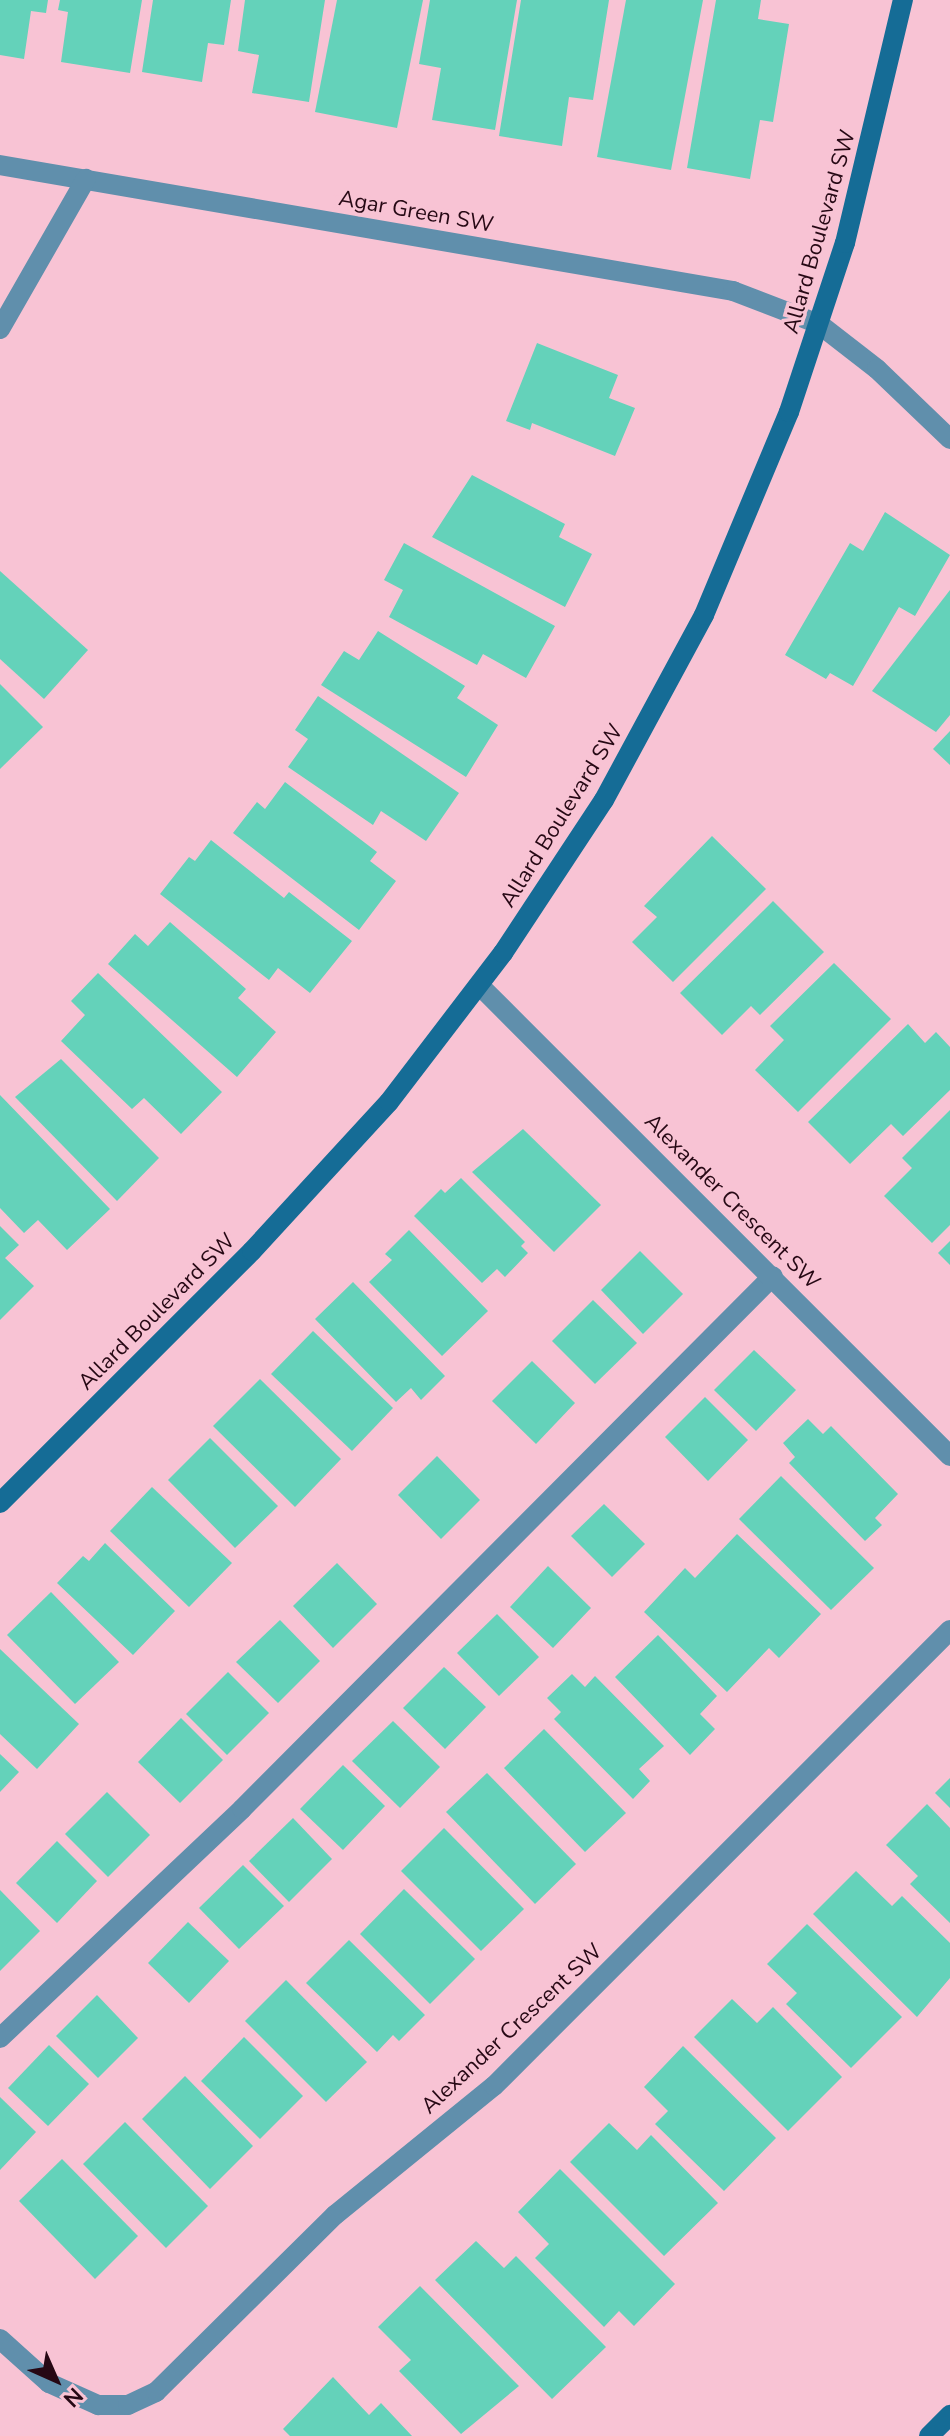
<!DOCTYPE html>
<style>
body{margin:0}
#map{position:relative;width:950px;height:2436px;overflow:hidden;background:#f8c3d4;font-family:"Nunito Sans",sans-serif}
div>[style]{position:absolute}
.building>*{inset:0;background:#64d2ba}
.lane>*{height:20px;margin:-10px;padding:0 10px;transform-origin:10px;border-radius:10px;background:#608fac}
.street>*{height:20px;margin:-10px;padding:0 10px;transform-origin:10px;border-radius:10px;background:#608fac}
.secondary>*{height:20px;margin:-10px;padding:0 10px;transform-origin:10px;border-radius:10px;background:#156c96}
span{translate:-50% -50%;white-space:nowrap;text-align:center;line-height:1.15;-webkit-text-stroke:7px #f8c3d4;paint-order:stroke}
.street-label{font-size:22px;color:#260814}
.north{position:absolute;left:16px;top:2340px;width:80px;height:80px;-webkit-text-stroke:6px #f8c3d4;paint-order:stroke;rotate:135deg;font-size:22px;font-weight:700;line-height:32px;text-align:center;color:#260814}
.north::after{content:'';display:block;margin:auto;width:28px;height:36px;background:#260814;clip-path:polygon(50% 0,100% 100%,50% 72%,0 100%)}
</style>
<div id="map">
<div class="building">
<i style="clip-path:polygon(0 0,48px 0,46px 13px,31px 11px,24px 59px,0 55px)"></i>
<i style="clip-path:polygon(60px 0,142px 0,130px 73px,61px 62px,68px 12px,58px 10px)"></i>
<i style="clip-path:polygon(153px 0,231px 0,224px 45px,208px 43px,202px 82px,142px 72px)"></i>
<i style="clip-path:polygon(245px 0,325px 0,309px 102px,252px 93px,259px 55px,238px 51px)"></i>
<i style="clip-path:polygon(337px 0,423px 0,397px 128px,315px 112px)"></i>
<i style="clip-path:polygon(430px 0,517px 0,495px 130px,432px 120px,441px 68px,419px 64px)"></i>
<i style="clip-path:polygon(521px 0,609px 0,593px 100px,569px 97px,562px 146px,499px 136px)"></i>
<i style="clip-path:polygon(626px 0,703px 0,671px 170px,597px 157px)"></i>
<i style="clip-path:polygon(716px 0,761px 0,758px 19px,789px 24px,773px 122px,760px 120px,750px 179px,687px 168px)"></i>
<i style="clip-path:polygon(537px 343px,618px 375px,609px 398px,635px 408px,615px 456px,532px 423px,530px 430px,506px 421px)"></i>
<i style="clip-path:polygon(472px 475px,565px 524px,559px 537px,592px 554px,565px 607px,432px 537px)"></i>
<i style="clip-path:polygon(885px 512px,950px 555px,915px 616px,899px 607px,853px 686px,830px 673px,826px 679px,785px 655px,850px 543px,863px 551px)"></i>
<i style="clip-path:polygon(404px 543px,555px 626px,526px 678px,483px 654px,477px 665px,389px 617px,403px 590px,384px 580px)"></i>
<i style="clip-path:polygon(0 571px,88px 650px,44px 699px,0 659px)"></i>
<i style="clip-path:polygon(950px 590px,950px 715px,936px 732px,872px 691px)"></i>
<i style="clip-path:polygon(378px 631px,465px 686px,457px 698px,498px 725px,466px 777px,321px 685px,344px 651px,359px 660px)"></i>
<i style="clip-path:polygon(0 684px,43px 727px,0 769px)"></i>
<i style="clip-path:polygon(318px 696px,459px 793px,426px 841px,381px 811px,373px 825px,288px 767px,308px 739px,295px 730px)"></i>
<i style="clip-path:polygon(950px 731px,950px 765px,933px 749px)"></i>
<i style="clip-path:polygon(285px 782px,377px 852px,370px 861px,396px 881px,359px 930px,233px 833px,257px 802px,265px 809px)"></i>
<i style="clip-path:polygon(712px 836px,766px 889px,673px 982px,632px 942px,657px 917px,644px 906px)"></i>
<i style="clip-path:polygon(211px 840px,284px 898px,289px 892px,352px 941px,310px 993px,278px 968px,269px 980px,160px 894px,189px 857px,195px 861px)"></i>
<i style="clip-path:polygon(773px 901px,824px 952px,760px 1015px,751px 1006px,722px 1035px,680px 993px)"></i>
<i style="clip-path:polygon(170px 922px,246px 989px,238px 998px,276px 1032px,237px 1077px,108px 964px,135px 934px,148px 946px)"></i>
<i style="clip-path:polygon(834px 963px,891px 1019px,798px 1112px,755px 1070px,784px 1040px,770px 1026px)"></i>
<i style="clip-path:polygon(98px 973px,222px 1092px,181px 1134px,144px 1098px,132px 1109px,61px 1041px,85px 1015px,71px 1001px)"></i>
<i style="clip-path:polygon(908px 1024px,925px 1043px,936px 1032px,950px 1047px,950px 1090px,903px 1136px,891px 1124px,850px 1164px,808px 1122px)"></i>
<i style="clip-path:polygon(61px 1059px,159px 1158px,117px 1201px,15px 1097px)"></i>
<i style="clip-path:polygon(0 1095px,110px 1209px,67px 1250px,38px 1220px,24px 1233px,0 1208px)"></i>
<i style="clip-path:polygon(950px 1110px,950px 1225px,932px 1243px,884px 1196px,912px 1168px,902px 1158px)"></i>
<i style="clip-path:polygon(523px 1129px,601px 1205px,554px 1252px,472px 1172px)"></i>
<i style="clip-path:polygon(461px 1178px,525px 1242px,521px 1246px,528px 1253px,505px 1277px,497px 1269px,482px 1283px,414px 1216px,441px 1189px,445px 1193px)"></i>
<i style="clip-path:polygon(0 1226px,19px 1245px,5px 1258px,34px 1286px,0 1320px)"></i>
<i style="clip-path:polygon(409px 1230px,488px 1311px,442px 1356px,369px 1282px,392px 1260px,385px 1254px)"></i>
<i style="clip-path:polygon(950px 1241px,950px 1265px,938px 1253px)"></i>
<i style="clip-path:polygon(640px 1251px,683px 1294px,643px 1334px,601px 1290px)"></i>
<i style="clip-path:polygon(353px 1282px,445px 1376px,421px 1400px,411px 1388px,396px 1402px,315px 1319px)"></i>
<i style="clip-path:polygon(593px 1300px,637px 1343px,595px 1384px,552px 1341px)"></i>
<i style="clip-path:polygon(313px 1331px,393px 1408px,352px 1451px,271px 1374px)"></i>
<i style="clip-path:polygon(754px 1350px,796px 1390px,756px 1431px,714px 1390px)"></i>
<i style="clip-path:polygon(532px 1361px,575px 1403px,536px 1444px,492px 1401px)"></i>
<i style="clip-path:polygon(260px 1379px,341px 1459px,295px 1507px,213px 1426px)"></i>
<i style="clip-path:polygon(705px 1397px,748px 1440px,708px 1481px,665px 1437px)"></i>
<i style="clip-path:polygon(808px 1419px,823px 1434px,831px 1426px,898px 1494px,875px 1518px,882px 1525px,865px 1541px,789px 1463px,795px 1457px,783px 1443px)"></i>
<i style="clip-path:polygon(210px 1438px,278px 1506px,235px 1548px,168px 1480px)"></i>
<i style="clip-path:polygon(437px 1456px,480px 1500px,441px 1539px,398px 1495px)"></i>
<i style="clip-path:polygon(781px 1476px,874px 1568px,831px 1610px,739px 1519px)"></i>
<i style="clip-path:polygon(152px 1487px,232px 1563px,189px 1607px,110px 1531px)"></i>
<i style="clip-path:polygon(604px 1504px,645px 1544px,612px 1577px,571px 1536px)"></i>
<i style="clip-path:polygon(737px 1534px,821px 1614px,779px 1658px,769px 1648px,727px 1692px,644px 1612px,685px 1568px,695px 1578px)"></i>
<i style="clip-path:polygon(105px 1543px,175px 1611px,133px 1655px,57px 1583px,83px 1556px,89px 1561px)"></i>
<i style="clip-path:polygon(337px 1563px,377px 1604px,333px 1648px,293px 1606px)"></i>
<i style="clip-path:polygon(548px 1566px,591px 1608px,553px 1648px,510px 1607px)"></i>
<i style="clip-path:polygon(51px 1592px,119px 1662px,75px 1704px,7px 1635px)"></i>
<i style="clip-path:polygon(497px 1614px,539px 1657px,499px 1696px,457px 1653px)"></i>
<i style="clip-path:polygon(280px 1620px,320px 1661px,278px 1703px,236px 1662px)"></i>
<i style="clip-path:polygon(658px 1635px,717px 1696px,700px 1714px,715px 1729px,690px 1755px,615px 1677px)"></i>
<i style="clip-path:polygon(0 1649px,79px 1724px,37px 1769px,0 1734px)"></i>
<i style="clip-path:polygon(444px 1667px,486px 1707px,445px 1749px,403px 1708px)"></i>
<i style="clip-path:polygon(228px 1672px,269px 1713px,227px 1755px,186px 1714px)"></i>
<i style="clip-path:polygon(572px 1674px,585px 1687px,595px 1676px,664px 1746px,639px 1769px,650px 1781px,633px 1799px,554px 1719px,561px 1712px,547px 1698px)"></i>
<i style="clip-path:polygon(181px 1718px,223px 1760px,180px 1803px,138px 1762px)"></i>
<i style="clip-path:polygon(393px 1721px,440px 1767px,400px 1808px,352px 1761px)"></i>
<i style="clip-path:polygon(544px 1729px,626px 1813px,585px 1852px,504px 1768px)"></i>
<i style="clip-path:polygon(0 1754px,19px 1772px,0 1792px)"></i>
<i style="clip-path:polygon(343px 1765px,385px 1806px,343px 1850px,300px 1809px)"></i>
<i style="clip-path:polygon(487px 1773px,576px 1864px,535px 1904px,446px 1812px)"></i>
<i style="clip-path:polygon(950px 1778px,950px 1808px,935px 1793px)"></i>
<i style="clip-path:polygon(107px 1792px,150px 1835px,108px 1877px,65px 1834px)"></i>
<i style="clip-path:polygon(927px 1804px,950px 1828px,950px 1923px,910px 1884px,918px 1876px,886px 1845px)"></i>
<i style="clip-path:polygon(293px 1818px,332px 1859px,289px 1902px,249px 1861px)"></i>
<i style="clip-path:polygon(444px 1828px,524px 1909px,481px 1951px,401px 1871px)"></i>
<i style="clip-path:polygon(57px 1841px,97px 1881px,57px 1923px,16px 1883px)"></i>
<i style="clip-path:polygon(243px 1865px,284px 1906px,239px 1949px,199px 1908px)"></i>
<i style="clip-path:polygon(856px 1871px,892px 1906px,902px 1896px,950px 1943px,950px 1978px,917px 2017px,813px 1914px)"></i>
<i style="clip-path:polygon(404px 1889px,475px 1959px,430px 2004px,360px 1934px)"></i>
<i style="clip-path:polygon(0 1890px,40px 1931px,0 1971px)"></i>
<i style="clip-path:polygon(188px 1922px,229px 1961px,189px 2003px,148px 1963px)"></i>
<i style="clip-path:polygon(807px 1924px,902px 2017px,851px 2068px,786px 2004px,797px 1993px,767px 1964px)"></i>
<i style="clip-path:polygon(349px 1940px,425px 2015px,399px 2041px,393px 2035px,377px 2052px,306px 1983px)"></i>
<i style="clip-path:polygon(286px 1980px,367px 2062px,326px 2102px,245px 2021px)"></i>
<i style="clip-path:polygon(97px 1995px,138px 2038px,98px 2078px,56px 2036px)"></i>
<i style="clip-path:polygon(732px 1999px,757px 2023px,773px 2007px,842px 2077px,788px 2131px,694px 2037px)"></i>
<i style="clip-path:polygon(244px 2037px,303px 2096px,260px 2139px,201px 2081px)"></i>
<i style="clip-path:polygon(49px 2045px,89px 2084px,48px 2126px,8px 2088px)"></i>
<i style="clip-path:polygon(683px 2046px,776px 2138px,724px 2191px,655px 2124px,668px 2111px,644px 2087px)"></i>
<i style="clip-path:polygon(185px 2076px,253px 2146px,210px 2189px,142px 2119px)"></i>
<i style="clip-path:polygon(0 2097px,36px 2132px,0 2170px)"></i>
<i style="clip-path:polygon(125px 2122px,208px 2206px,166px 2248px,83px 2164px)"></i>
<i style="clip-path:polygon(609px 2123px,637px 2150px,651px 2135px,718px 2203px,664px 2256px,570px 2162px)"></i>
<i style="clip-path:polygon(62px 2159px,138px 2236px,95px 2279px,19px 2201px)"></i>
<i style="clip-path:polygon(560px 2169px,675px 2284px,634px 2326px,619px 2311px,604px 2327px,535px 2258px,549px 2244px,518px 2212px)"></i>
<i style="clip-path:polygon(476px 2241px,504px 2268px,516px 2256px,606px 2347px,552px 2399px,435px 2280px)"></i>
<i style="clip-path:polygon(420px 2286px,519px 2386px,461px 2434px,399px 2371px,411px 2360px,378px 2327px)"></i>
<i style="clip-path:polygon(333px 2377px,369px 2415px,381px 2403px,412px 2436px,290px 2436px,283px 2429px)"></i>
</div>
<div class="lane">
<i style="left:0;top:2038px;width:333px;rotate:-43.4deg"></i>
<i style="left:242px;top:1809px;width:752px;rotate:-45.11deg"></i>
</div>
<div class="street">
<i style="left:0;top:165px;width:744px;rotate:9.75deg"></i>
<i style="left:733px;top:291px;width:92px;rotate:21deg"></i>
<i style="left:819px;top:324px;width:73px;rotate:37.8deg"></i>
<i style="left:877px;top:369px;width:101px;rotate:43.8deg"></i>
<i style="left:0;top:329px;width:173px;rotate:-60.2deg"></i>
<i style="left:479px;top:985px;width:666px;rotate:45deg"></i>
<i style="left:0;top:2339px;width:66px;rotate:41.9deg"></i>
<i style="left:49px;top:2383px;width:54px;rotate:24.2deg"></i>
<i style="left:98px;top:2405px;width:30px"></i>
<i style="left:128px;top:2405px;width:31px;rotate:-25deg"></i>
<i style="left:156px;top:2392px;width:252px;rotate:-44.7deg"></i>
<i style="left:335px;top:2215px;width:205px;rotate:-39.1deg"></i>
<i style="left:494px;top:2086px;width:645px;rotate:-45deg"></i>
</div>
<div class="secondary">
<i style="left:0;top:1503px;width:356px;rotate:-45deg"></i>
<i style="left:252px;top:1251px;width:202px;rotate:-47.4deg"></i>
<i style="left:389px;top:1102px;width:188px;rotate:-52.6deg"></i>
<i style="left:503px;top:953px;width:183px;rotate:-56.6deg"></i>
<i style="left:604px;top:800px;width:210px;rotate:-61.6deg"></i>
<i style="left:704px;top:615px;width:220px;rotate:-67.3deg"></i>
<i style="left:789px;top:412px;width:178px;rotate:-71.7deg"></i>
<i style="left:845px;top:243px;width:250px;rotate:-76.6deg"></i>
<i style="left:929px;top:2436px;width:30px;rotate:-45deg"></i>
</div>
<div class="street-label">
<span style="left:416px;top:212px;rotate:10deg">Agar Green SW</span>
<span style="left:820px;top:232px;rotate:-74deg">Allard Boulevard SW</span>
<span style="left:562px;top:816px;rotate:-58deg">Allard Boulevard SW</span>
<span style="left:732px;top:1202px;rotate:45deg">Alexander Crescent SW</span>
<span style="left:157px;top:1312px;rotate:-45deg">Allard Boulevard SW</span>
<span style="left:512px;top:2029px;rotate:-43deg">Alexander Crescent SW</span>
</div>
<div class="north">N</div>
</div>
